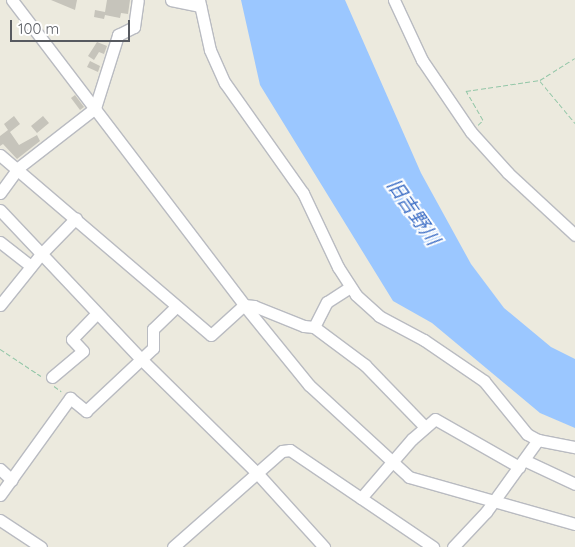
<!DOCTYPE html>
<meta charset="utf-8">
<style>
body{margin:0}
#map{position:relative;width:575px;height:547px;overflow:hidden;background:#eceade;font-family:Quicksand,"Noto Sans JP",sans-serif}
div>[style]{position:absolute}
.water>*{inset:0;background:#9bc7ff}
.building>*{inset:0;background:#c6c4bb}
.path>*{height:1px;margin-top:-0.5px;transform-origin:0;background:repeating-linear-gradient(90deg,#92c6a7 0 5px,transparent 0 7.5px)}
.roads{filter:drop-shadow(1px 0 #b9bbc1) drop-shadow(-1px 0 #b9bbc1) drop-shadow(0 1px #b9bbc1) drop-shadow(0 -1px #b9bbc1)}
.minor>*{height:11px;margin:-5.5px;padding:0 5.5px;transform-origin:5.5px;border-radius:5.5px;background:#fff}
span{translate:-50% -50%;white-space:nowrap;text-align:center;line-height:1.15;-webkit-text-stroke:4px #fff;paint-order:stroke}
.water-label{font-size:19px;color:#3b6dc5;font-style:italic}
.scale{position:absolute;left:10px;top:20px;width:120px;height:22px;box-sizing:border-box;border:2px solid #575a60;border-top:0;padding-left:6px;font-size:15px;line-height:18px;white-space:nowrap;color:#575a60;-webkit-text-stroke:4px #fff;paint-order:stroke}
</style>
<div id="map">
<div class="water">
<i style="clip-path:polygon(241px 0,345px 0,421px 173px,471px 264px,504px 308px,551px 347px,575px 359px,575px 428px,540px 413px,432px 323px,393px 301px,260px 85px)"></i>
</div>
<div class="building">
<i style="clip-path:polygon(51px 0,77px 0,75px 10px)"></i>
<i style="clip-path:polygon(107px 0,130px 0,128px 14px,121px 13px,120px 18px,105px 15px,104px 19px,94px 17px,95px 10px,105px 12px)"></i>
<i style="clip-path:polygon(97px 42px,107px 46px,104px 54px,99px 52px,94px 60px,88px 56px)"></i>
<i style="clip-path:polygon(90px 61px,100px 66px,98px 72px,87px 67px)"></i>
<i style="clip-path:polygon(75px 95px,84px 107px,80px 110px,71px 98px)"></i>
<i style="clip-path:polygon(14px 116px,20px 124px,10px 132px,19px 145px,37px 135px,40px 141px,17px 159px,3px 144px,0 146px,0 136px,8px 130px,4px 124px)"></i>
<i style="clip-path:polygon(43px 116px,49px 123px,37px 133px,31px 126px)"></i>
</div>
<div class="path">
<i style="left:540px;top:81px;width:55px;rotate:50.2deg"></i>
<i style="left:478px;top:125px;width:7px;rotate:-45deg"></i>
<i style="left:483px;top:120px;width:34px;rotate:-120deg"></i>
<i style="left:466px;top:91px;width:75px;rotate:-8.5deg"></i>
<i style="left:540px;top:80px;width:41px;rotate:-32.2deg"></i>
<i style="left:0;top:349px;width:49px;rotate:33.4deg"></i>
<i style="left:54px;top:386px;width:9px;rotate:36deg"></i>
</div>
<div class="roads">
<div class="minor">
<i style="left:12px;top:0;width:383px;rotate:52.7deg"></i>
<i style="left:244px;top:305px;width:103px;rotate:50.9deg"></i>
<i style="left:309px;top:385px;width:136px;rotate:42.6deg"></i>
<i style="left:409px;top:477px;width:173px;rotate:15.8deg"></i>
<i style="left:171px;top:0;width:30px;rotate:12deg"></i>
<i style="left:199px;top:0;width:51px;rotate:77.6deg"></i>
<i style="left:210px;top:50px;width:36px;rotate:66deg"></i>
<i style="left:225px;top:83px;width:135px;rotate:54.7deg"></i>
<i style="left:303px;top:193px;width:82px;rotate:64.7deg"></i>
<i style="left:338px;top:267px;width:33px;rotate:57deg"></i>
<i style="left:356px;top:295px;width:31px;rotate:42deg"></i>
<i style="left:379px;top:316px;width:51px;rotate:28.1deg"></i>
<i style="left:424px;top:340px;width:73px;rotate:34.3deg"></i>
<i style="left:484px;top:381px;width:68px;rotate:50.9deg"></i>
<i style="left:527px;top:434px;width:13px;rotate:29deg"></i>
<i style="left:538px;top:440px;width:38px;rotate:11deg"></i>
<i style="left:394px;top:0;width:66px;rotate:65deg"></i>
<i style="left:422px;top:60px;width:87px;rotate:55.8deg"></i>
<i style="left:471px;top:132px;width:55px;rotate:47.9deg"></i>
<i style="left:508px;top:173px;width:91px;rotate:42.8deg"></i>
<i style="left:0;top:155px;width:277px;rotate:40.5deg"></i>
<i style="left:211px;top:335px;width:45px;rotate:-42.3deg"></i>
<i style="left:244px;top:305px;width:10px;rotate:6deg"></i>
<i style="left:254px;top:306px;width:54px;rotate:21.8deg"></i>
<i style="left:304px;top:326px;width:10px;rotate:6deg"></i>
<i style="left:314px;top:327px;width:64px;rotate:36.7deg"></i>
<i style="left:365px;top:365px;width:86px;rotate:45.9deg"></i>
<i style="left:0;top:193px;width:31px;rotate:-54deg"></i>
<i style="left:18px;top:168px;width:98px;rotate:-37.9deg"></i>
<i style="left:95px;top:108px;width:77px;rotate:-72.5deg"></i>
<i style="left:118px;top:35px;width:18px;rotate:-27deg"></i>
<i style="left:134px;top:27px;width:27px;rotate:-82deg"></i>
<i style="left:0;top:210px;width:207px;rotate:46.6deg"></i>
<i style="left:142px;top:360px;width:161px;rotate:44.5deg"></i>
<i style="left:257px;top:473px;width:100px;rotate:47.8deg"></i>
<i style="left:0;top:242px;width:39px;rotate:38deg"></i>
<i style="left:0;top:305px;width:65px;rotate:-51.2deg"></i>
<i style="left:41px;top:254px;width:50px;rotate:-45.8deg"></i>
<i style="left:314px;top:327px;width:28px;rotate:-63deg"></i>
<i style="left:327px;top:302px;width:27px;rotate:-33deg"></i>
<i style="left:52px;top:377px;width:40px;rotate:-40deg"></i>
<i style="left:83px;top:351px;width:16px;rotate:-133deg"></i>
<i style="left:72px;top:339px;width:36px;rotate:-46deg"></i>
<i style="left:524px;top:460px;width:56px;rotate:25.2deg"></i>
<i style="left:0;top:469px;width:16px;rotate:43deg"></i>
<i style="left:0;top:495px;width:120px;rotate:-54.2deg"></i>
<i style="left:70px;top:398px;width:21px;rotate:39deg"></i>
<i style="left:86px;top:411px;width:92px;rotate:-43.2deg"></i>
<i style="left:153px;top:348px;width:19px;rotate:-90deg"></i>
<i style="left:153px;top:329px;width:32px;rotate:-44deg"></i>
<i style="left:361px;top:498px;width:78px;rotate:-49.2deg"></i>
<i style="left:412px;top:439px;width:30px;rotate:-41deg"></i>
<i style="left:435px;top:419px;width:97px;rotate:29.7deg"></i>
<i style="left:0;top:520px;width:49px;rotate:33.4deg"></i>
<i style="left:173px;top:547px;width:145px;rotate:-41.4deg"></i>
<i style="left:282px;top:451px;width:8px;rotate:-7deg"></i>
<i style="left:290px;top:450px;width:173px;rotate:34.1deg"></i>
<i style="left:453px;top:547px;width:48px;rotate:-46.7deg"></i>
<i style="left:486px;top:512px;width:89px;rotate:-54.2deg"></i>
</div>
</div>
<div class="water-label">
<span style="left:413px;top:212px;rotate:55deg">旧吉野川</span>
</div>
<div class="scale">100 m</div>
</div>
